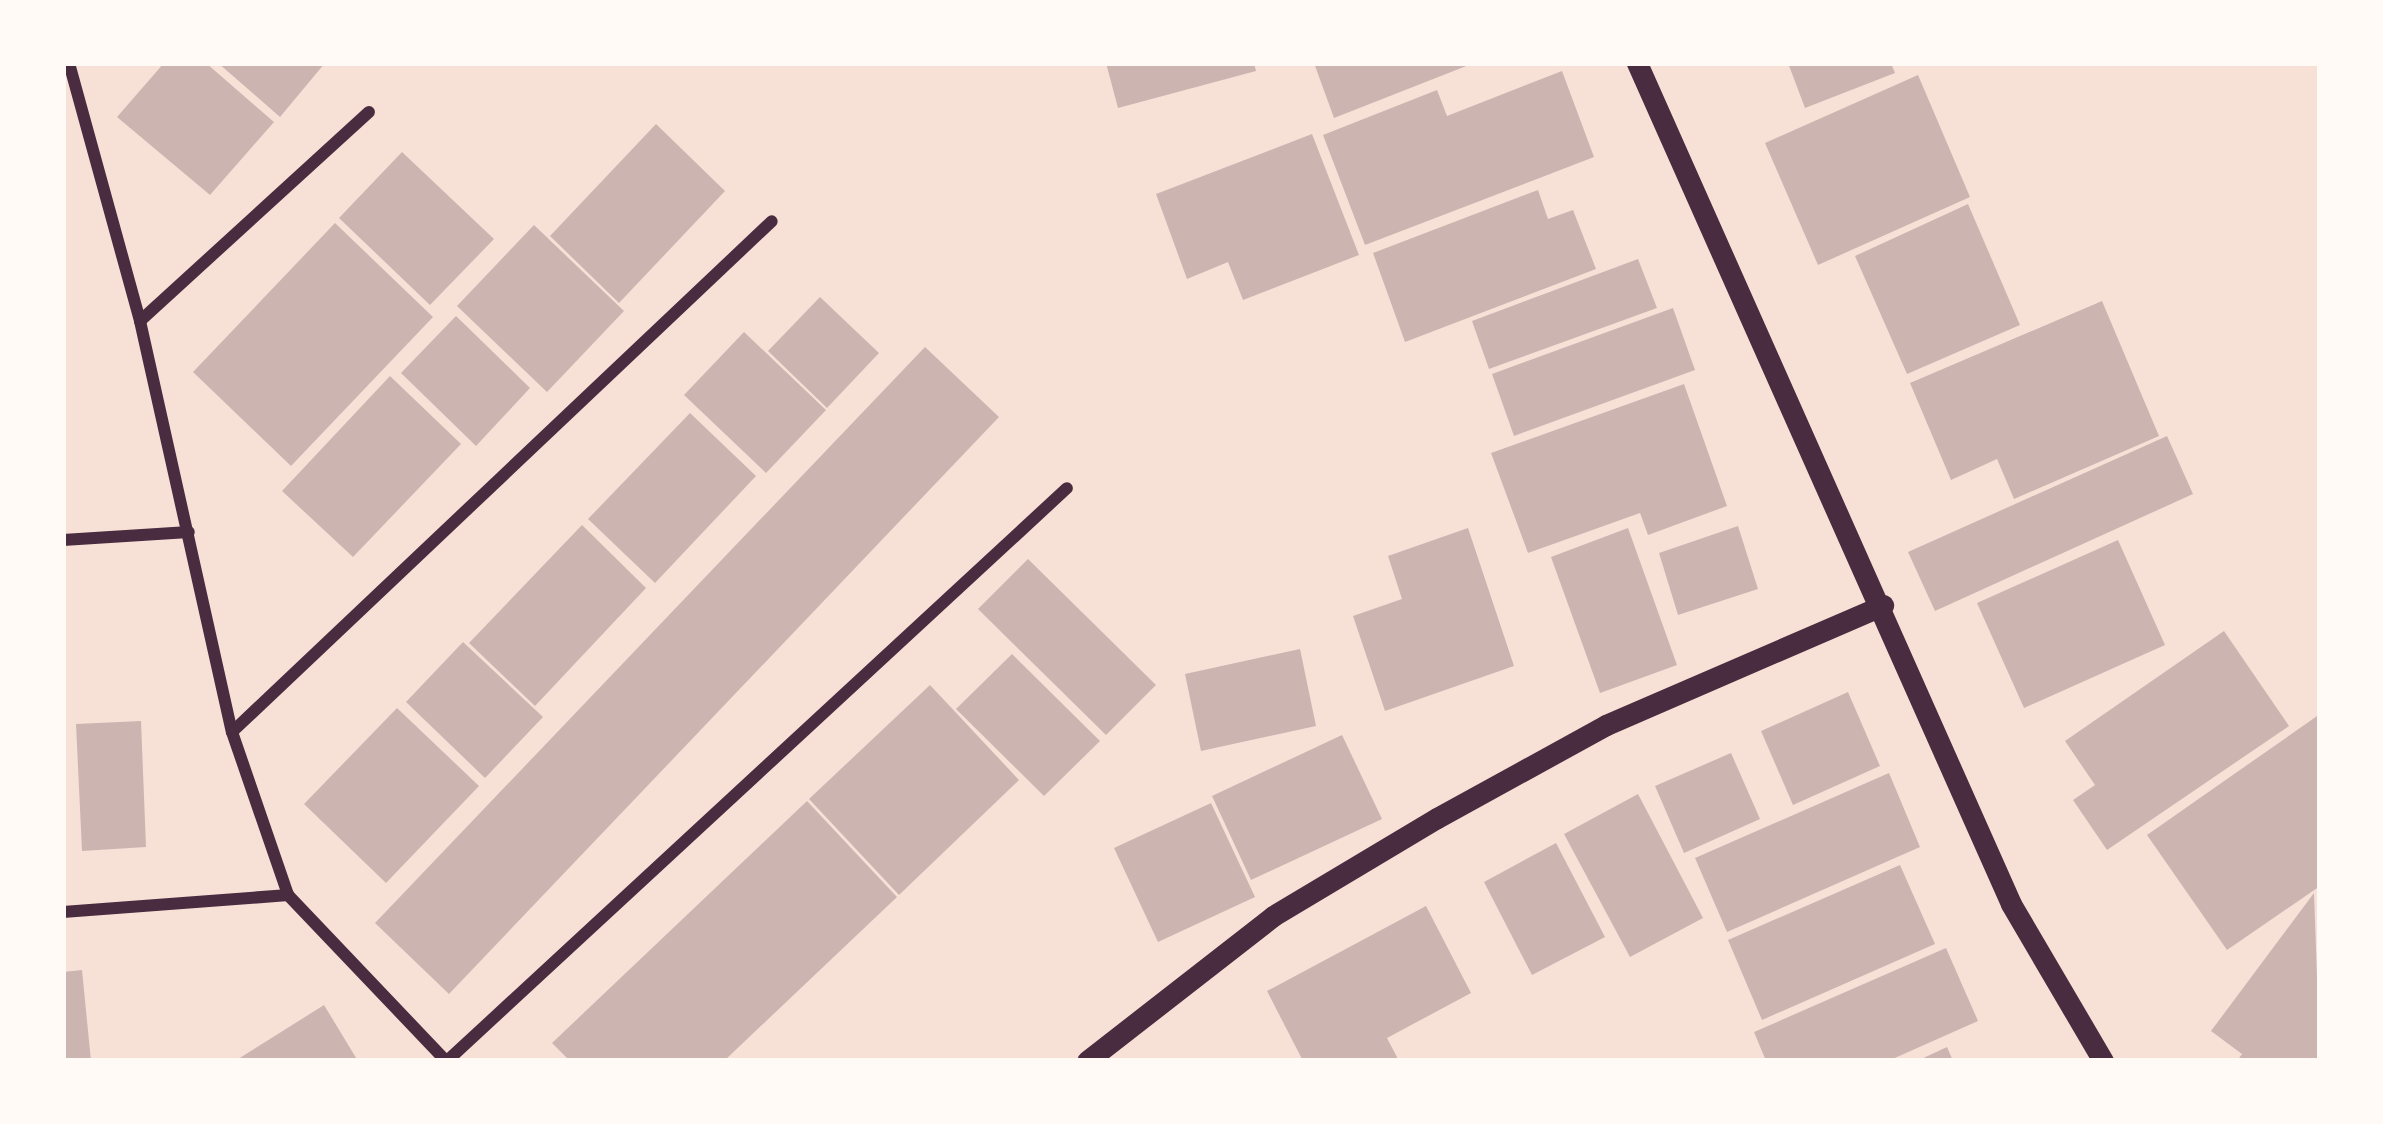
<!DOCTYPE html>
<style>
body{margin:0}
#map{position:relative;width:2383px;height:1124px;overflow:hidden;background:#f7e1d7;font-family:Cabin,sans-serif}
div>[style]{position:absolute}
.building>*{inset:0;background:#ccb4b1}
.minor>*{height:12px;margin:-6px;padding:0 6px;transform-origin:6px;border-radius:6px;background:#4a2c40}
.tertiary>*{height:21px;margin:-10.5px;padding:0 10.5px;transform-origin:10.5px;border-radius:10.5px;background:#4a2c40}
span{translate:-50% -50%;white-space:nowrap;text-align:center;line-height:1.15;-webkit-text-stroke:9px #fffaf5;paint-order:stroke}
.frame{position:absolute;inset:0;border:66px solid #fffaf5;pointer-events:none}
</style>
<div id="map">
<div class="building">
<i style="clip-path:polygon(164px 63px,206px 63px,274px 122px,210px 195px,117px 117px)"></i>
<i style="clip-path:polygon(218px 63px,325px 63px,280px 117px)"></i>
<i style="clip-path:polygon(1106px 63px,1254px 63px,1256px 71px,1118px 108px)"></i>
<i style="clip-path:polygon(1314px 63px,1474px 63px,1334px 118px)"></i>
<i style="clip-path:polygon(1788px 63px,1891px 63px,1895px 73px,1805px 108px)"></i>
<i style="clip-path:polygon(1562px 71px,1594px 157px,1365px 245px,1323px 135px,1437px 90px,1447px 116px)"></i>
<i style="clip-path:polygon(1918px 75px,1970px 197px,1818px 265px,1765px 143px)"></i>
<i style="clip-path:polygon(656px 124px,725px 191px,619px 303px,550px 236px)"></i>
<i style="clip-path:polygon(1312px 134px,1359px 255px,1243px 300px,1228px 262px,1187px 279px,1156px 194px)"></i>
<i style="clip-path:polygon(402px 152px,494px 239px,430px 305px,339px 218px)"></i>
<i style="clip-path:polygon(1538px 190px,1548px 219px,1573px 210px,1596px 269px,1405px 342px,1373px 253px)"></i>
<i style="clip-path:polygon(1968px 204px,2020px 325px,1907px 374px,1855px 256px)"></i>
<i style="clip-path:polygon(335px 223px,433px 317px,291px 466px,193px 372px)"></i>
<i style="clip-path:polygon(534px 225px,624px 311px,547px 392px,457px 306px)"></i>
<i style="clip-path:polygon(1638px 259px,1657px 308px,1489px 369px,1472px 321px)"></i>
<i style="clip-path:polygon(820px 297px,879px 353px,827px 408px,768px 351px)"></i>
<i style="clip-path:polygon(2102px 301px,2159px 436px,2014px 499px,1997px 459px,1951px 480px,1910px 383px)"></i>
<i style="clip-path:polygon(1673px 308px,1695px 370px,1514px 436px,1492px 374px)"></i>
<i style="clip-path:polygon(456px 316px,530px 388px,476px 446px,401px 373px)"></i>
<i style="clip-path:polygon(744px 332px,826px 410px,766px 473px,684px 395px)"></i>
<i style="clip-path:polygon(925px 347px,999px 417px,449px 994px,375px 923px)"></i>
<i style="clip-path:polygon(390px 376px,461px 444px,353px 557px,282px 491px)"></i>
<i style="clip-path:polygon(1684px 384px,1727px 506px,1648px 535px,1640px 513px,1528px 553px,1491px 453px)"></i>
<i style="clip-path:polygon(690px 413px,756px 476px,655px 583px,588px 519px)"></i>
<i style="clip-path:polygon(2167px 436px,2193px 494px,1935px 611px,1908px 552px)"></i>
<i style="clip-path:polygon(582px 525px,646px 588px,535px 706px,469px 643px)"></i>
<i style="clip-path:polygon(1738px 526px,1758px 589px,1678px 615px,1659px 553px)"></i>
<i style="clip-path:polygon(1468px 528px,1514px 666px,1385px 711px,1353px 616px,1402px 599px,1388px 556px)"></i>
<i style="clip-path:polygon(1628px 528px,1677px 665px,1600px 693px,1551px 557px)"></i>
<i style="clip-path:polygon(2118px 540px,2165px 645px,2024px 708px,1977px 603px)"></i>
<i style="clip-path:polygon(1028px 559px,1156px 685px,1106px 735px,978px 609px)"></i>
<i style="clip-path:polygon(2224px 631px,2289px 726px,2107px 850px,2073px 800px,2095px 785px,2065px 741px)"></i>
<i style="clip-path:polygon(463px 642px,543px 717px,485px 778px,406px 702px)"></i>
<i style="clip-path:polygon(1300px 649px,1316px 726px,1201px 751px,1185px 674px)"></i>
<i style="clip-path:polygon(1012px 654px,1100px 741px,1044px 796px,956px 709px)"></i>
<i style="clip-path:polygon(930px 685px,1019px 780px,899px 895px,809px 799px)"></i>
<i style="clip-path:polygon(1848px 692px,1880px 766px,1793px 805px,1761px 731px)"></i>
<i style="clip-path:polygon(397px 708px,479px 786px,386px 883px,304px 804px)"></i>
<i style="clip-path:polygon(2320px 714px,2320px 886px,2227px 950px,2147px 835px)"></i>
<i style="clip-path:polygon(141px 721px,146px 847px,82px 851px,76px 724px)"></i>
<i style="clip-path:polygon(1342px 735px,1382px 819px,1251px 880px,1212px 796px)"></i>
<i style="clip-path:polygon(1731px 753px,1760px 819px,1684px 853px,1655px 786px)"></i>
<i style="clip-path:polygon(1889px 773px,1920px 847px,1727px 932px,1695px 858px)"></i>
<i style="clip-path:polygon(1638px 794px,1703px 918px,1630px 957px,1564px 834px)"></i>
<i style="clip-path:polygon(807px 801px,897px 897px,724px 1061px,570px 1061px,552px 1043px)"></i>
<i style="clip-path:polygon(1211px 803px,1255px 897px,1158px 942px,1114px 848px)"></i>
<i style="clip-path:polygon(1556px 843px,1605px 937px,1532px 975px,1484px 882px)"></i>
<i style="clip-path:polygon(1900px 865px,1935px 944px,1762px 1020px,1728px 940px)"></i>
<i style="clip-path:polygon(2314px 893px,2320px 1061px,2237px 1061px,2242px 1054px,2211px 1031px)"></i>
<i style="clip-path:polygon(1426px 906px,1471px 993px,1387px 1038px,1399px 1061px,1303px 1061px,1267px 991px)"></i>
<i style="clip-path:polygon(1946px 948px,1978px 1021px,1888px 1061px,1766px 1061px,1754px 1032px)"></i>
<i style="clip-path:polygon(82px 970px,91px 1061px,63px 1061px,63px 972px)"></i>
<i style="clip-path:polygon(324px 1005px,358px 1061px,235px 1061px)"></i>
<i style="clip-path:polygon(1947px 1047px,1953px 1061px,1917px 1061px)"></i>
</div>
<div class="minor">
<i style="left:69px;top:63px;width:268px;rotate:74.6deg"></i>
<i style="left:140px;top:321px;width:421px;rotate:77.4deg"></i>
<i style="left:232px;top:732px;width:172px;rotate:71deg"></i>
<i style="left:288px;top:895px;width:229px;rotate:46.4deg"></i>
<i style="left:140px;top:321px;width:310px;rotate:-42.4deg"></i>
<i style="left:63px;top:540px;width:126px;rotate:-3.6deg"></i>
<i style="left:232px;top:732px;width:743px;rotate:-43.42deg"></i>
<i style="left:63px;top:912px;width:226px;rotate:-4.3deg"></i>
<i style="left:447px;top:1061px;width:844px;rotate:-42.74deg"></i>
</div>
<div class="tertiary">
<i style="left:1637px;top:63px;width:920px;rotate:66.02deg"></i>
<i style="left:2011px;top:904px;width:182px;rotate:59.6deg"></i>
<i style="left:1087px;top:1061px;width:236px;rotate:-37.9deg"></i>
<i style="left:1273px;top:916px;width:191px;rotate:-30.9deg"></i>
<i style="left:1437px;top:818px;width:193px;rotate:-28.8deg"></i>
<i style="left:1606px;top:725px;width:302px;rotate:-23.4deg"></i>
</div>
<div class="frame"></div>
</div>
